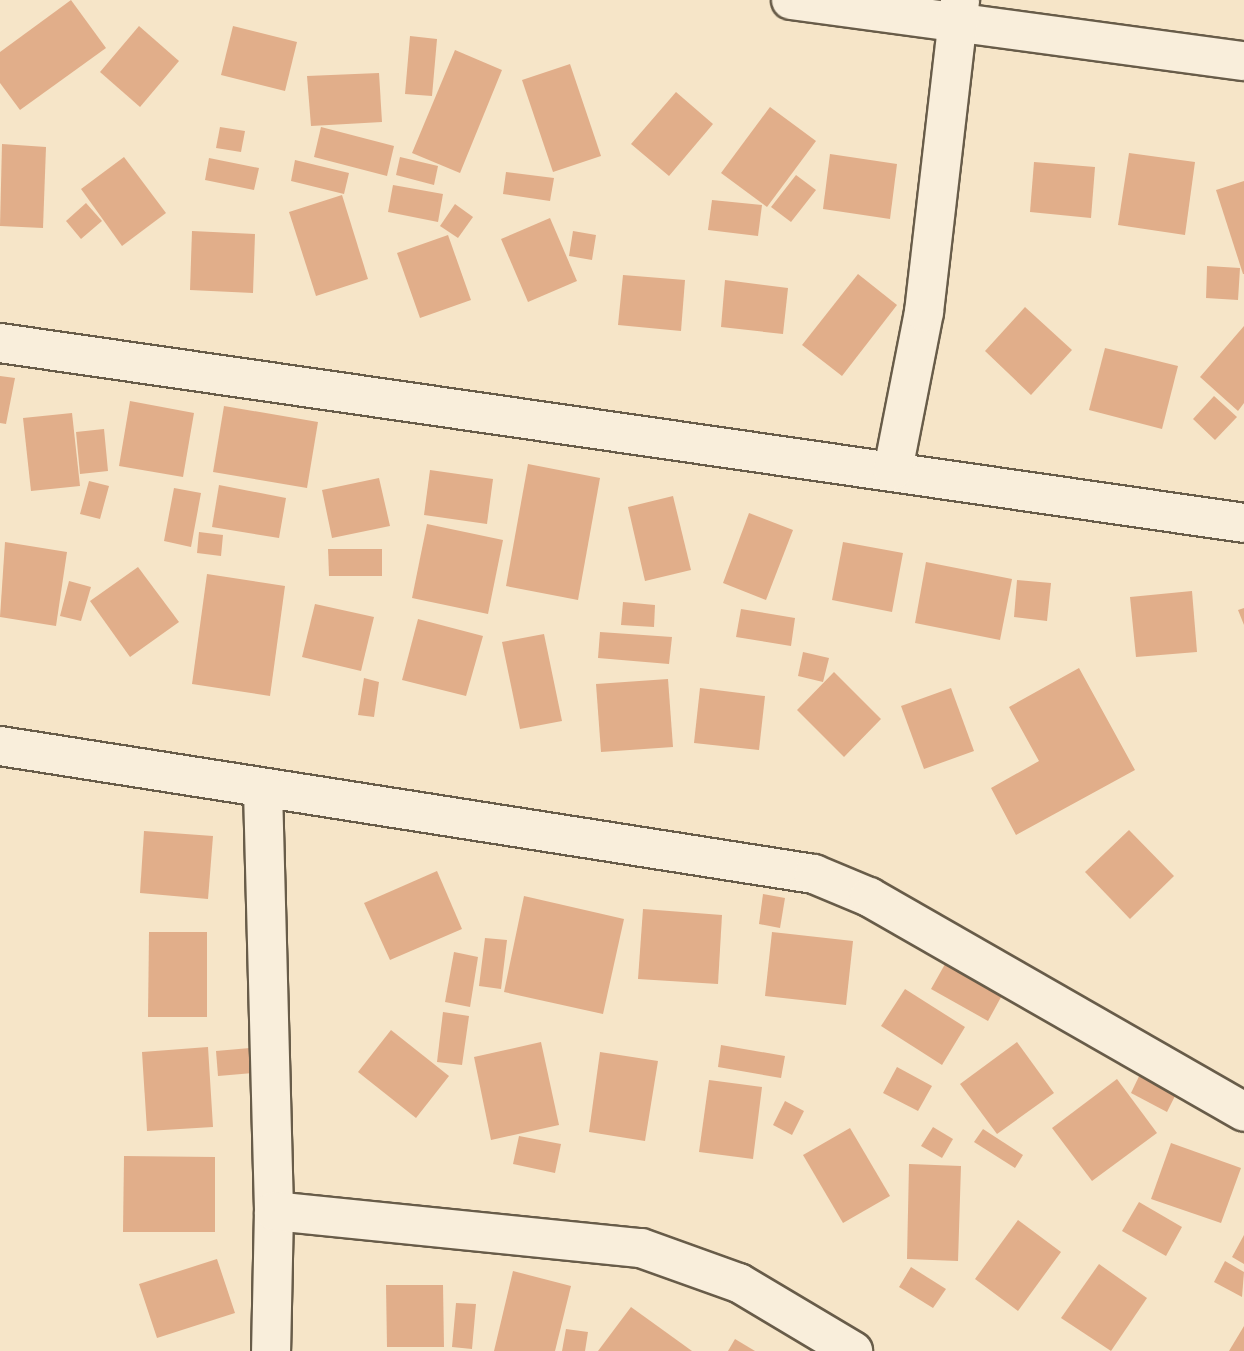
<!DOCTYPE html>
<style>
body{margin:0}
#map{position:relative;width:1244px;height:1351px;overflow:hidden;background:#f6e5c8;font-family:"Sorts Mill Goudy",serif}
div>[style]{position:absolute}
.building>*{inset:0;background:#e1ae8a}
.roads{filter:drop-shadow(2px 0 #685c49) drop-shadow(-2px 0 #685c49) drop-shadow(0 2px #685c49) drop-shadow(0 -2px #685c49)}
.street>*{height:38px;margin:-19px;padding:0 19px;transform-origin:19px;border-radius:19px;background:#f9eedb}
span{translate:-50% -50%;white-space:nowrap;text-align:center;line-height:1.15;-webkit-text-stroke:6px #f9eedb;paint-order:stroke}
</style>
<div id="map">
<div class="building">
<i style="clip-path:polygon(71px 0,106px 48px,20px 110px,0 83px,0 52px)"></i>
<i style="clip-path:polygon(139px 26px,179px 61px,140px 107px,100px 72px)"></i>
<i style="clip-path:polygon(233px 26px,297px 42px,285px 91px,221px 75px)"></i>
<i style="clip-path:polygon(410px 36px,437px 39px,432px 96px,405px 94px)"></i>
<i style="clip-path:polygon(455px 50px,502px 70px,460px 173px,412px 153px)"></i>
<i style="clip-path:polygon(570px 64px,601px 156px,553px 172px,522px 80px)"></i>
<i style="clip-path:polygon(379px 73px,382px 122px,311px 126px,307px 76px)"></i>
<i style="clip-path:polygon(676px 92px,713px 124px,669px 176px,631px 144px)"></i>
<i style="clip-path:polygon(770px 107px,816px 141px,767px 207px,721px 173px)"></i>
<i style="clip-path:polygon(220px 127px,245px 131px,241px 152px,216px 148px)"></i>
<i style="clip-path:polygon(321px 127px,394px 146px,387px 176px,314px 157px)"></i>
<i style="clip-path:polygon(2px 144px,46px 147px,43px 228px,0 226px)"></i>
<i style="clip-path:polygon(1129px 153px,1195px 162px,1185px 235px,1118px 225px)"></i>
<i style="clip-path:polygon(830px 154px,897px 164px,890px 219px,823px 209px)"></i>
<i style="clip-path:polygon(124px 157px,166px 213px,122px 246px,81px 189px)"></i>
<i style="clip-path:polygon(400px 157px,438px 166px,434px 185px,396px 175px)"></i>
<i style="clip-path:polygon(209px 158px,259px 168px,254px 190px,205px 180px)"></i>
<i style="clip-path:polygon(295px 160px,349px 173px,344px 194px,291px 181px)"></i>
<i style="clip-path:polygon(1034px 162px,1095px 167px,1091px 218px,1030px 212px)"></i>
<i style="clip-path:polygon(506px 172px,554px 178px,550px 201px,503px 194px)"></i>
<i style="clip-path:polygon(796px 175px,816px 190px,791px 222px,771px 207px)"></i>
<i style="clip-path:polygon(1244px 181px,1244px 274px,1243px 274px,1216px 190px)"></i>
<i style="clip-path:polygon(393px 185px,443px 194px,438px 222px,388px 212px)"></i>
<i style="clip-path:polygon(342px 195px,368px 279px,316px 296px,289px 212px)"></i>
<i style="clip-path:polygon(712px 200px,762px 205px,758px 236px,708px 230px)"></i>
<i style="clip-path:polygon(86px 203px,102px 221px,81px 239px,66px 221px)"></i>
<i style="clip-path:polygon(455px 204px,473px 217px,458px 238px,440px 226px)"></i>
<i style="clip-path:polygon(550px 218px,577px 281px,528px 302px,501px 239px)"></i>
<i style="clip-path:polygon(192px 231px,255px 234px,253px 293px,190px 290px)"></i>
<i style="clip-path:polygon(573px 231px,596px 235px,592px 260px,569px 256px)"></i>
<i style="clip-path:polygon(448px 235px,471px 300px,420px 318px,397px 253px)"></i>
<i style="clip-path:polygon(1207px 266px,1240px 268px,1238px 300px,1206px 298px)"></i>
<i style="clip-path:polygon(858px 274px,897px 305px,842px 376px,802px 345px)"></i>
<i style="clip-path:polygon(623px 275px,685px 280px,681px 331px,618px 325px)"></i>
<i style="clip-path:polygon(725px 280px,788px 288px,783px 334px,721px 327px)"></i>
<i style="clip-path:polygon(1025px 307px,1072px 350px,1031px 395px,985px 351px)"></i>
<i style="clip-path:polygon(1244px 326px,1244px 403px,1238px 411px,1200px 377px)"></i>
<i style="clip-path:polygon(1105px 348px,1178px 366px,1162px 429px,1089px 410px)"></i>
<i style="clip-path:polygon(0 376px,15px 378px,6px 424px,0 423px)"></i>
<i style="clip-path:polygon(1214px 396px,1237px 417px,1215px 440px,1193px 419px)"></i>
<i style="clip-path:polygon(130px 401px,194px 413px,183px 477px,119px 466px)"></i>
<i style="clip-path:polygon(224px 406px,318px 422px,307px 488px,213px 472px)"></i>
<i style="clip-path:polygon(72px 413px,80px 486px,31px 491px,23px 418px)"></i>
<i style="clip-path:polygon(104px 429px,108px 471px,80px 474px,76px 432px)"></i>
<i style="clip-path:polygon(528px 464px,600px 478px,578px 600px,506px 586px)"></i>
<i style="clip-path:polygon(430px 470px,493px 479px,487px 524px,424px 515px)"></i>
<i style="clip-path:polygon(379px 478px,390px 526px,332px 538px,322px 490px)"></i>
<i style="clip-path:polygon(89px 481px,109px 486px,100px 519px,80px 514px)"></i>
<i style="clip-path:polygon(219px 485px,286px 498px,279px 538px,212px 527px)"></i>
<i style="clip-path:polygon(174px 488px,201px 493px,191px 547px,164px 541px)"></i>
<i style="clip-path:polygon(673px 496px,691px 570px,645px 581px,628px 507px)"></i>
<i style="clip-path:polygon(749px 513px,793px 530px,766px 600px,723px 583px)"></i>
<i style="clip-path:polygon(427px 524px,503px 540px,488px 614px,412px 598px)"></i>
<i style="clip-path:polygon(199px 532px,223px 535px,221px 556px,197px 553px)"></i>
<i style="clip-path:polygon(5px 542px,67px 552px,56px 626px,0 617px)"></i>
<i style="clip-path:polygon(843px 542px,903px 553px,892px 612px,832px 600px)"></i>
<i style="clip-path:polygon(328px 549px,382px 549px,382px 576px,329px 576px)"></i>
<i style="clip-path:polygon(926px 562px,1012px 579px,1000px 640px,915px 623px)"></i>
<i style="clip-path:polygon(138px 567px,179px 622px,130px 657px,90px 601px)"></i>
<i style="clip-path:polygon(207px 574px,285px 586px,270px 696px,192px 684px)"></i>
<i style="clip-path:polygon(1017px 580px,1051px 583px,1047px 621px,1014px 617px)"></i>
<i style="clip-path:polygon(69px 581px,91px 587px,81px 621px,60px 616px)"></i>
<i style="clip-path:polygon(1192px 591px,1197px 652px,1136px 657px,1130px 597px)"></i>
<i style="clip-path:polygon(623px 602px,655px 605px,654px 627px,621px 625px)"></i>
<i style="clip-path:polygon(315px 604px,374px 617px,361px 671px,302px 657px)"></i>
<i style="clip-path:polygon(1244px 608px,1244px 625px,1238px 610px)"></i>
<i style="clip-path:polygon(741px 609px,795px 618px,791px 646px,736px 637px)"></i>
<i style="clip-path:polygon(418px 619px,483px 636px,466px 696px,402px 680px)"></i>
<i style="clip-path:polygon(600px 632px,672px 637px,669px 664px,598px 658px)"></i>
<i style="clip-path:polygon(544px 634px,562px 721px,520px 729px,502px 642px)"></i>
<i style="clip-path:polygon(803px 652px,829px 658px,823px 682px,798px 676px)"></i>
<i style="clip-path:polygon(1079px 668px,1135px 770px,1016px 835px,991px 788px,1039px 761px,1009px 707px)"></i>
<i style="clip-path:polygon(834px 672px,881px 719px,844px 757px,797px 710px)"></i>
<i style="clip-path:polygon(364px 678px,379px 682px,374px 717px,358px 715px)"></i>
<i style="clip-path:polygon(668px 679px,673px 747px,601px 752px,596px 684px)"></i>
<i style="clip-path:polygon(700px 688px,765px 696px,759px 750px,694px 743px)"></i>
<i style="clip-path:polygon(951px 688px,974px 751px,924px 769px,901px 706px)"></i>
<i style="clip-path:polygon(1129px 830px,1174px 876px,1130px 919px,1085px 872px)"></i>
<i style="clip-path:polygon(144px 831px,213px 836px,208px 899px,140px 893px)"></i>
<i style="clip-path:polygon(437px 871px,462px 929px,390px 960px,364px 903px)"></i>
<i style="clip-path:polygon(763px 894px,785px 898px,780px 928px,759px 924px)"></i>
<i style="clip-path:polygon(524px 896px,624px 919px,603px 1014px,504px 992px)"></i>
<i style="clip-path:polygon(643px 909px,722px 915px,718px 984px,638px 979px)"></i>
<i style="clip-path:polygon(149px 932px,207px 932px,207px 1017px,148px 1017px)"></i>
<i style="clip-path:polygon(772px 932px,853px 941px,846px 1005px,765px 996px)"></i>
<i style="clip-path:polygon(485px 938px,507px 940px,501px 989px,479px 986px)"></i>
<i style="clip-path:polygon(454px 952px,478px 957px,470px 1007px,445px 1002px)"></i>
<i style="clip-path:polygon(949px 957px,1006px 988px,988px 1021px,931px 989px)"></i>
<i style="clip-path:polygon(905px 989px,965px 1027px,942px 1065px,881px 1026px)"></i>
<i style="clip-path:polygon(443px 1012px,469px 1016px,462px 1065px,437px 1062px)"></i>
<i style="clip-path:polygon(391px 1030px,449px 1076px,416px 1118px,358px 1072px)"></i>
<i style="clip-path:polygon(541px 1042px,559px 1125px,491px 1140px,474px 1057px)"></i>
<i style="clip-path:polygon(1017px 1042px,1054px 1093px,997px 1134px,960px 1084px)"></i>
<i style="clip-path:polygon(721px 1045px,785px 1056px,781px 1078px,718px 1067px)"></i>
<i style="clip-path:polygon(208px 1047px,213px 1127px,147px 1131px,142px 1052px)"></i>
<i style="clip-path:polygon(250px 1048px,253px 1073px,218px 1076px,216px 1051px)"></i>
<i style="clip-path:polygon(600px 1052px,658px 1061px,645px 1141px,589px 1132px)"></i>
<i style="clip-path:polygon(897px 1067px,932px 1086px,918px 1111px,883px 1093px)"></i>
<i style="clip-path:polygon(1143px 1068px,1180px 1086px,1167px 1112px,1131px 1093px)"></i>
<i style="clip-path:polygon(1117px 1079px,1157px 1133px,1092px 1181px,1052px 1128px)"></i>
<i style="clip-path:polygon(709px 1080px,762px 1087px,753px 1159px,699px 1152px)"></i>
<i style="clip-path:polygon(785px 1101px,804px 1111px,792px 1135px,773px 1125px)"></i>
<i style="clip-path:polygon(933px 1127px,953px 1139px,942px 1158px,921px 1146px)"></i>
<i style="clip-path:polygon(850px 1128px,890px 1196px,843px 1223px,803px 1155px)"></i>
<i style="clip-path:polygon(983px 1129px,1023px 1155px,1015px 1168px,974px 1142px)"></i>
<i style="clip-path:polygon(519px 1136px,561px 1144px,555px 1173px,513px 1164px)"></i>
<i style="clip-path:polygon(1171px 1143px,1241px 1168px,1221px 1223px,1151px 1199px)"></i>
<i style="clip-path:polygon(124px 1156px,215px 1157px,215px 1232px,123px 1232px)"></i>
<i style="clip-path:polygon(909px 1164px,961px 1166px,958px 1261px,907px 1259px)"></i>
<i style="clip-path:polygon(1139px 1202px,1182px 1227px,1166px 1256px,1122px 1231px)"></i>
<i style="clip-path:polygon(1018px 1220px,1061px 1252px,1018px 1311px,975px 1279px)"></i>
<i style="clip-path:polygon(1244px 1235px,1244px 1264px,1232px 1257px)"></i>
<i style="clip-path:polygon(217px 1259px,235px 1313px,157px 1338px,139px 1284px)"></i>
<i style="clip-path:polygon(1225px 1261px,1244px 1272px,1242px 1297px,1214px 1282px)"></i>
<i style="clip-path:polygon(1099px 1264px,1147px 1298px,1111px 1351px,1061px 1318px)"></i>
<i style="clip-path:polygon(911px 1267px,946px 1289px,933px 1308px,899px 1287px)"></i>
<i style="clip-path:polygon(513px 1271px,571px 1286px,555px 1351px,494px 1351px)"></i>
<i style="clip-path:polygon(386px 1285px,443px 1285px,444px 1347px,387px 1347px)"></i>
<i style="clip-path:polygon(456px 1303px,476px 1304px,472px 1349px,452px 1347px)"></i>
<i style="clip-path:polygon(631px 1307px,692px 1351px,598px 1351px)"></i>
<i style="clip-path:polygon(1244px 1326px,1244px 1351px,1229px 1351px)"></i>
<i style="clip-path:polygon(566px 1329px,588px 1332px,585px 1351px,562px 1351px)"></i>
<i style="clip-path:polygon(735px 1339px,755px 1351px,728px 1351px)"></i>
</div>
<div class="roads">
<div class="street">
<i style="left:791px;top:0;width:457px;rotate:7.7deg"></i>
<i style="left:0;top:343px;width:1257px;rotate:8.23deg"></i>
<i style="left:893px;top:470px;width:161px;rotate:-78.9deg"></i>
<i style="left:924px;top:312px;width:314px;rotate:-83.4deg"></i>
<i style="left:0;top:746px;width:824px;rotate:8.94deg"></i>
<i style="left:814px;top:874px;width:60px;rotate:22.7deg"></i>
<i style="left:869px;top:897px;width:432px;rotate:29.8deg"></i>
<i style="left:263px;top:790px;width:421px;rotate:88.5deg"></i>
<i style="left:274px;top:1211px;width:140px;rotate:91.2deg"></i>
<i style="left:274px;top:1211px;width:369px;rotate:5.8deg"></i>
<i style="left:641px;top:1248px;width:104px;rotate:19.7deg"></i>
<i style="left:739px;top:1283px;width:133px;rotate:30.8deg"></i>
</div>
</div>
</div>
